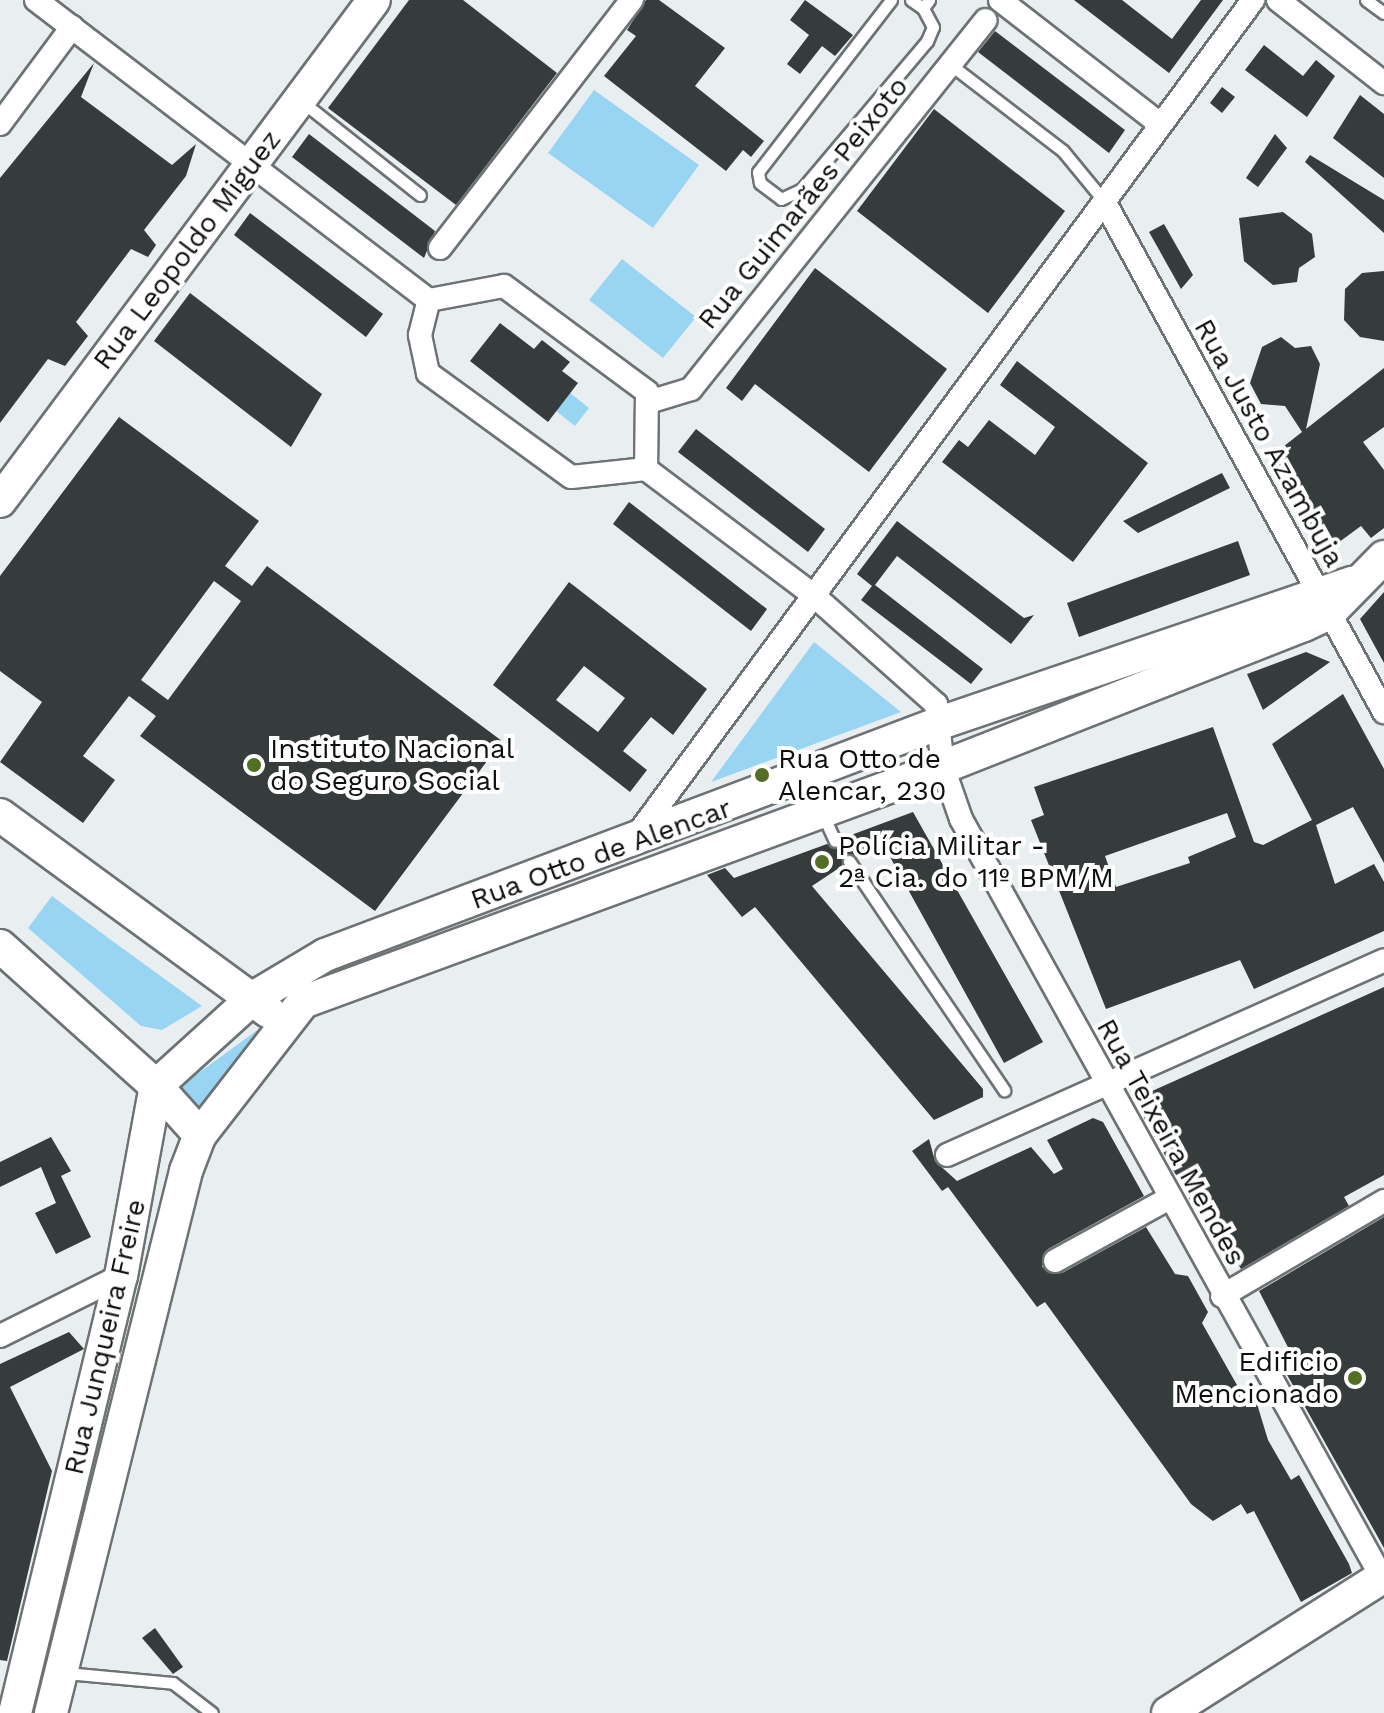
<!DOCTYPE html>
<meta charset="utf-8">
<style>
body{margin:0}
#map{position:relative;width:1384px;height:1713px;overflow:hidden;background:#e9eef1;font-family:"Work Sans",sans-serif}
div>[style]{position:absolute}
.green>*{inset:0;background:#98d5f3}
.building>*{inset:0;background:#363b3c}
.roads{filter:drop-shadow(2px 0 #6d7274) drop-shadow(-2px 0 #6d7274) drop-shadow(0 2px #6d7274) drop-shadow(0 -2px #6d7274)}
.service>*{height:11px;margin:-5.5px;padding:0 5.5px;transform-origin:5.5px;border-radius:5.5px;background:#fff}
.minor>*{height:22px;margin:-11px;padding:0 11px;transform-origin:11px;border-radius:11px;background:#fff}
.secondary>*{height:32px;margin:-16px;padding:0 16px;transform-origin:16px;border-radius:16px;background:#fff}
.dots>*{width:22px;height:22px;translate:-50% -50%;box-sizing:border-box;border:4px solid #fff;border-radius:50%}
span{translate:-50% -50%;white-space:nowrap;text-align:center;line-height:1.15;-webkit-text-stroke:8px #fff;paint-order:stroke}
.street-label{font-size:28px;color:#0e1010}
.poi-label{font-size:28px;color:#0e1010}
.left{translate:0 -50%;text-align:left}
.right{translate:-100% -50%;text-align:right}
</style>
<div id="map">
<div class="green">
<i style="clip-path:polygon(594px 90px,699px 165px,653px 228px,548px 153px)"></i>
<i style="clip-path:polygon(622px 259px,696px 317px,663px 358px,589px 300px)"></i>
<i style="clip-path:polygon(503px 340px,589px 408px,575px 426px,489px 358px)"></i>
<i style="clip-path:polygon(814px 642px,901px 712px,711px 782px)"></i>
<i style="clip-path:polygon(52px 896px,111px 940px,202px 1006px,162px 1030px,141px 1026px,28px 928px)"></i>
<i style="clip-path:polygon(263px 1026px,204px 1104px,197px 1109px,178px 1088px)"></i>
</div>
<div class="building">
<i style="clip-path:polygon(409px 0,463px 0,557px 73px,456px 205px,328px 108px)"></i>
<i style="clip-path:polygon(646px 0,659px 0,725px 48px,695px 86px,764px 141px,751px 157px,743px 150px,726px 171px,604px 76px,636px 36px,627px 30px)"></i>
<i style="clip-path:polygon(805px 0,853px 35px,835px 56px,822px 46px,800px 74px,787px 64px,809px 35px,790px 20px)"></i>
<i style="clip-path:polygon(1074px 0,1122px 0,1172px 39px,1201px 0,1223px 0,1169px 73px)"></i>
<i style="clip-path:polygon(995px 31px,1125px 130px,1109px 153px,978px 52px)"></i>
<i style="clip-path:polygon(1264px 45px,1303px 76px,1316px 60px,1335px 76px,1307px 117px,1245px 70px)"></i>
<i style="clip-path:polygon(94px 63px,81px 97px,172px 165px,196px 144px,186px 176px,144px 230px,156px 245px,148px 257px,131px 249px,76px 322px,88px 336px,65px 366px,48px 359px,0 423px,0 178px)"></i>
<i style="clip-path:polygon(1222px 87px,1235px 97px,1222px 113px,1210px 103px)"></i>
<i style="clip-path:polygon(1360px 95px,1384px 114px,1384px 178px,1333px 138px)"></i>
<i style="clip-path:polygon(934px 109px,1065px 211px,988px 313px,857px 211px)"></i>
<i style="clip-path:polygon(309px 134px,435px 231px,424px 258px,292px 157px)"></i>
<i style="clip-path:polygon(1275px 134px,1287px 148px,1258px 187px,1246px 178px)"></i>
<i style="clip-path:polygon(1310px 155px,1384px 200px,1384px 233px,1305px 162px)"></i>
<i style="clip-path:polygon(1283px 212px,1312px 234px,1315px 257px,1299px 268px,1297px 282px,1273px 285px,1244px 261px,1239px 218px)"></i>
<i style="clip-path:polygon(250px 213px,383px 314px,366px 337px,234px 235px)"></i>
<i style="clip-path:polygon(1164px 224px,1193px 275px,1181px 289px,1149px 232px)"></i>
<i style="clip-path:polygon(815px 268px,947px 369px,869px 472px,755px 384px,742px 401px,726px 388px)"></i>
<i style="clip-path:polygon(1384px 271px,1384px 341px,1360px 337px,1344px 320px,1345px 289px,1362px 273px)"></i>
<i style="clip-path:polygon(190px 293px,322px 394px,291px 447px,154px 341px)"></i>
<i style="clip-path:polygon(500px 323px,534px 349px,542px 340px,570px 362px,562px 371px,578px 383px,548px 422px,470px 361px)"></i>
<i style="clip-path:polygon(1281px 337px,1295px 348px,1311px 346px,1320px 364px,1306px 429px,1384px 368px,1384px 427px,1363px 442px,1384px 470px,1384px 528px,1371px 538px,1361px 526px,1331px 548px,1317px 546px,1270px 457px,1302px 432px,1285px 406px,1261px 404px,1250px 383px,1262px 347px)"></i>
<i style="clip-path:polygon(1017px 361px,1148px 463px,1073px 562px,942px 462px,959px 440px,968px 447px,989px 420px,1035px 455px,1055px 427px,1000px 385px)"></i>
<i style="clip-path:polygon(evenodd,119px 417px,259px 521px,225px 566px,252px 586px,267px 566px,502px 741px,375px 911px,140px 736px,156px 716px,129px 696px,83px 756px,115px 780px,83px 823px,0 762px,42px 702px,0 671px,0 576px,119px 417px,214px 581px,241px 601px,168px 700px,141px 680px,214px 581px)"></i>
<i style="clip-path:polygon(696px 429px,825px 529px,808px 552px,678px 452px)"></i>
<i style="clip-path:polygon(1222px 473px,1230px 488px,1138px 533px,1123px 521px)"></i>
<i style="clip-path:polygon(629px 502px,767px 609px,751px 631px,613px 524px)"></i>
<i style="clip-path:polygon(897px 521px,1024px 618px,1034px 615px,1011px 644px,897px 556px,875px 585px,983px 669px,971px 684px,861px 600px,872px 586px,857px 574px)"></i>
<i style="clip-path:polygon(1238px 541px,1250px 575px,1079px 637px,1067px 603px)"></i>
<i style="clip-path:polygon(evenodd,569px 582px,707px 689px,673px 735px,651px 717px,623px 751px,647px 770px,630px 792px,493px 685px,569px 582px,584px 666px,625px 698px,598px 732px,556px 700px,584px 666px)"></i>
<i style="clip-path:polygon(1384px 592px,1384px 663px,1360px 619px)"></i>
<i style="clip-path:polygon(1306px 652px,1330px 662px,1263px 710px,1247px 674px)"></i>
<i style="clip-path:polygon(evenodd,1343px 694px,1384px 769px,1384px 863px,1353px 807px,1316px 825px,1335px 884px,1374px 864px,1384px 882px,1384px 931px,1254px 989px,1240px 960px,1106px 1009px,1031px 820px,1044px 815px,1034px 787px,1213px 727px,1254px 842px,1263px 845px,1312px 820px,1272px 744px,1343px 694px,1227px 813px,1236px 837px,1188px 857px,1190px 863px,1116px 887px,1105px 856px,1227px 813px)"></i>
<i style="clip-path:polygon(913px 812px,1043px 1042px,1004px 1063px,884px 846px,864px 859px,844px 854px,842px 866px,812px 886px,983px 1089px,983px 1097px,934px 1120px,755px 907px,742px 917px,707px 875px,725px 868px,734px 878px,827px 844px,838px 849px,843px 838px)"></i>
<i style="clip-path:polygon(1384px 987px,1384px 1175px,1344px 1197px,1349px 1206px,1241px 1269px,1213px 1220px,1204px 1225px,1138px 1107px,1141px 1096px)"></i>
<i style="clip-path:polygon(1093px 1118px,1103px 1122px,1144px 1196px,1048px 1249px,1042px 1267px,1062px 1273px,1146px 1227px,1175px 1274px,1188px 1276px,1208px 1312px,1202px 1323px,1229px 1371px,1245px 1399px,1254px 1394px,1268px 1440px,1291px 1480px,1299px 1475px,1349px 1564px,1352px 1573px,1301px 1602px,1254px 1511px,1247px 1514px,1241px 1504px,1213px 1521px,1191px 1504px,1045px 1302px,1037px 1307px,948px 1187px,942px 1191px,912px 1151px,929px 1139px,935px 1161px,957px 1181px,1031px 1147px,1054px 1174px,1063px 1169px,1047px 1140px)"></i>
<i style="clip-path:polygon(51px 1137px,71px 1171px,61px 1176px,91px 1237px,56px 1254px,35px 1213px,56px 1203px,41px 1167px,0 1187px,0 1162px)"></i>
<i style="clip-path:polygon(1384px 1217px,1384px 1548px,1281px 1364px,1293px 1357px,1259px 1291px)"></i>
<i style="clip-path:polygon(69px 1332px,84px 1349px,10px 1387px,52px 1471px,7px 1661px,0 1660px,0 1364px)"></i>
<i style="clip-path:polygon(155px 1628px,183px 1667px,173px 1674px,142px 1638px)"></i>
</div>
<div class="roads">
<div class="service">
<i style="left:891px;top:0;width:217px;rotate:127.7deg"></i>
<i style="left:758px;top:172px;width:11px;rotate:80deg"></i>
<i style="left:760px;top:183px;width:26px;rotate:37deg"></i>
<i style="left:781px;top:199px;width:23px;rotate:-25deg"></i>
<i style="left:802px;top:189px;width:194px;rotate:-49.8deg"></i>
<i style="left:927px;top:41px;width:15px;rotate:-67deg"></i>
<i style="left:933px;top:27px;width:21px;rotate:-118deg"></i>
<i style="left:911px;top:0;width:14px;rotate:34deg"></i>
<i style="left:923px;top:8px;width:10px;rotate:-53deg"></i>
<i style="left:1366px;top:0;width:22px;rotate:36deg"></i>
<i style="left:951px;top:65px;width:141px;rotate:37.5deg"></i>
<i style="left:1063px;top:151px;width:65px;rotate:50.6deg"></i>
<i style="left:300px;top:100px;width:153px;rotate:38.4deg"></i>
<i style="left:806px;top:778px;width:69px;rotate:65.3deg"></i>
<i style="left:849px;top:861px;width:277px;rotate:55.9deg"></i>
<i style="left:66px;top:1673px;width:107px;rotate:5.3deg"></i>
<i style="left:173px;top:1683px;width:49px;rotate:37.6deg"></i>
</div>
<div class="minor">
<i style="left:36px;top:0;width:494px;rotate:37.4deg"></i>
<i style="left:1000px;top:0;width:202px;rotate:37.8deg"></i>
<i style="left:1278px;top:0;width:135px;rotate:38.1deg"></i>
<i style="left:0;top:124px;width:121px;rotate:-53.4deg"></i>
<i style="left:1104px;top:201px;width:583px;rotate:61.28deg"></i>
<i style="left:440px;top:248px;width:314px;rotate:-52.3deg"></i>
<i style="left:504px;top:286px;width:178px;rotate:36.5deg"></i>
<i style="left:647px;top:392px;width:77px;rotate:90.7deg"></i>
<i style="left:646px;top:469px;width:75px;rotate:173.9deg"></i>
<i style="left:571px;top:477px;width:177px;rotate:-144deg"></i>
<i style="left:428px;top:373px;width:39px;rotate:-102deg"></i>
<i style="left:420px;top:335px;width:36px;rotate:-76deg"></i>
<i style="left:429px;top:300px;width:76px;rotate:-10.6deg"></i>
<i style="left:652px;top:401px;width:41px;rotate:-17.1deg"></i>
<i style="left:691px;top:389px;width:472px;rotate:-51.4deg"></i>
<i style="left:646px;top:469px;width:208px;rotate:37deg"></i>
<i style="left:812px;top:594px;width:166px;rotate:41.6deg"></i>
<i style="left:936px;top:704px;width:63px;rotate:83.7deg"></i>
<i style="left:943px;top:767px;width:55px;rotate:70.9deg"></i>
<i style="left:961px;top:819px;width:868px;rotate:60.98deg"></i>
<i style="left:634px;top:839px;width:1043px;rotate:-53.58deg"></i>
<i style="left:947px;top:1155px;width:479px;rotate:-24deg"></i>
<i style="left:1055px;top:1261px;width:129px;rotate:-28.8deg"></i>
<i style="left:1222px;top:1296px;width:188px;rotate:-30.4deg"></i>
<i style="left:0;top:1336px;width:135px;rotate:-26.4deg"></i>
</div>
<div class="secondary">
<i style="left:0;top:501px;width:625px;rotate:-53.26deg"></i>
<i style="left:0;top:815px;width:333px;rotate:36.2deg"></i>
<i style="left:0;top:946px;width:210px;rotate:41.9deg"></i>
<i style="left:156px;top:1086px;width:66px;rotate:48.1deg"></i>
<i style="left:15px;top:1713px;width:450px;rotate:-76.4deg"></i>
<i style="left:121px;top:1276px;width:193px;rotate:-79.6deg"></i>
<i style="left:156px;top:1086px;width:131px;rotate:-42.2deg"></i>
<i style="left:253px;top:998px;width:84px;rotate:-30.8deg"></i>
<i style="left:325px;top:955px;width:657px;rotate:-20.67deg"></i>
<i style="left:940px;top:723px;width:435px;rotate:-18.8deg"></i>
<i style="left:51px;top:1713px;width:559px;rotate:-76.01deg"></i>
<i style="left:186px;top:1171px;width:39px;rotate:-69deg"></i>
<i style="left:200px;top:1135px;width:168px;rotate:-52.2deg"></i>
<i style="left:303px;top:1002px;width:682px;rotate:-20.16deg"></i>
<i style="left:943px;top:767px;width:388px;rotate:-21.5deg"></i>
<i style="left:1304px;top:625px;width:26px;rotate:-25deg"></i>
<i style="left:1328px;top:614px;width:80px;rotate:-45.5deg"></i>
<i style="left:1168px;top:1713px;width:256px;rotate:-32.4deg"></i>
</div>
</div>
<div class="dots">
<i style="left:254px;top:765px;background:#536f23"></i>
<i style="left:762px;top:775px;background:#536f23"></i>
<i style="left:822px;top:862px;background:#536f23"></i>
<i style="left:1355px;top:1378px;background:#536f23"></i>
</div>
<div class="street-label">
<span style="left:803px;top:203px;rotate:-51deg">Rua Guimarães Peixoto</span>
<span style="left:187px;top:250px;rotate:-53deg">Rua Leopoldo Miguez</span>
<span style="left:1269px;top:443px;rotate:61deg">Rua Justo Azambuja</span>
<span style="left:601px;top:854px;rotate:-20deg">Rua Otto de Alencar</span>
<span style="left:1171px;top:1142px;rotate:61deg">Rua Teixeira Mendes</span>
<span style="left:105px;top:1337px;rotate:-77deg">Rua Junqueira Freire</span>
</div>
<div class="poi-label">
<span class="left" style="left:270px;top:765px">Instituto Nacional<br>do Seguro Social</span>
<span class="left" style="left:778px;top:775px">Rua Otto de<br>Alencar, 230</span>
<span class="left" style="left:838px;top:862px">Polícia Militar -<br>2ª Cia. do 11º BPM/M</span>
<span class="right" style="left:1339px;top:1378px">Edificio<br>Mencionado</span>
</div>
</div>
